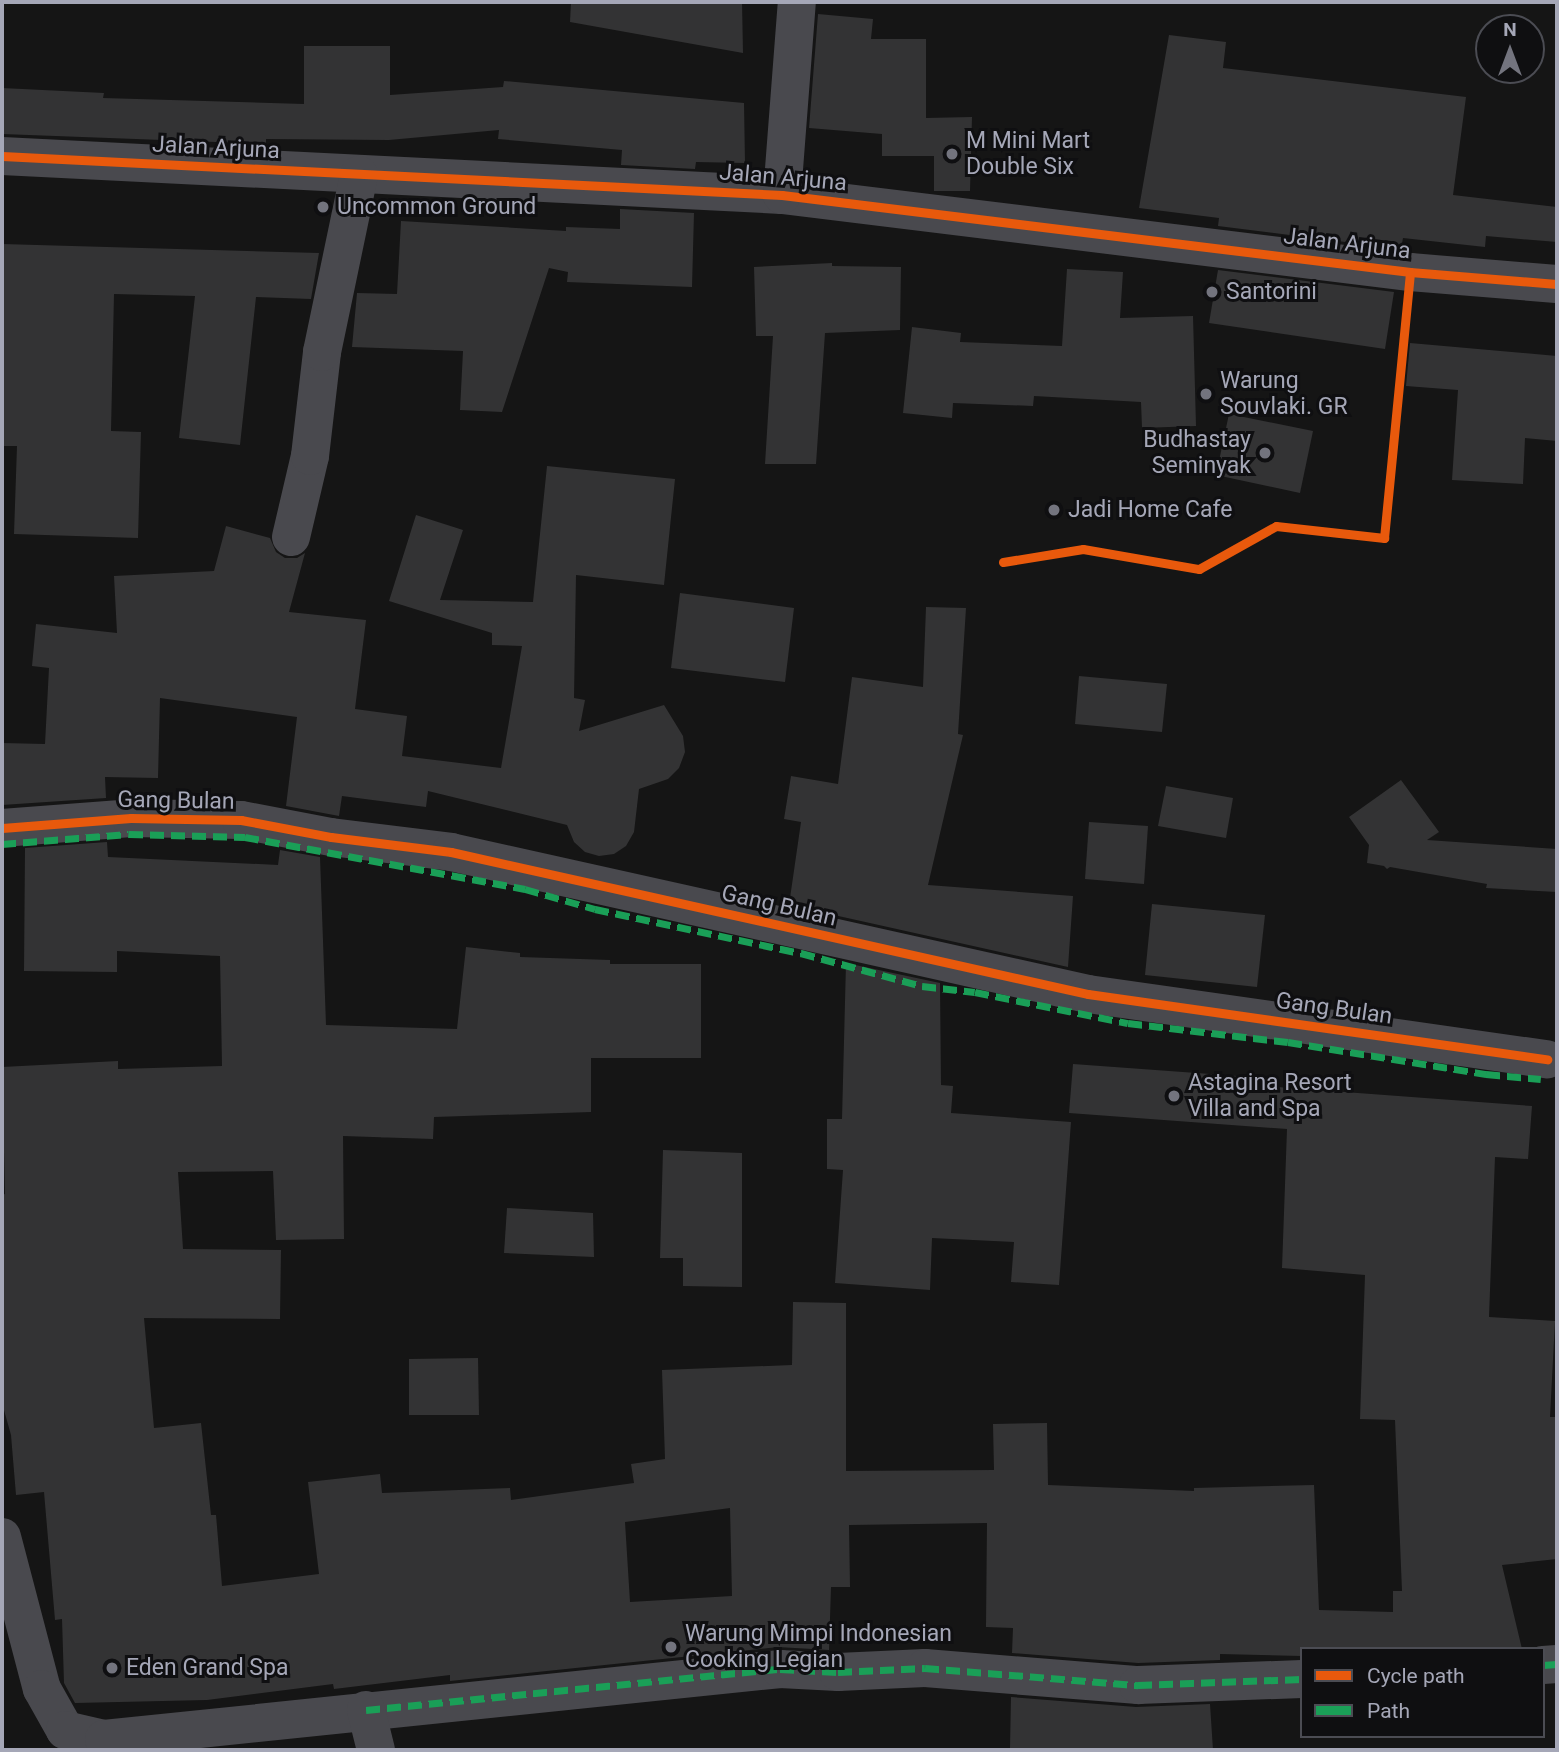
<!DOCTYPE html>
<style>
body{margin:0}
#map{position:relative;width:1559px;height:1752px;overflow:hidden;background:#151515;font-family:Roboto,sans-serif}
div>[style]{position:absolute}
.building>*{inset:0;background:#333334}
.minor>*{height:38px;margin:-19px;padding:0 19px;transform-origin:19px;border-radius:19px;background:#49494e}
.quiet>*{height:7px;margin-top:-3.5px;transform-origin:0;background:repeating-linear-gradient(90deg,#1a9f57 0 14px,transparent 0 21px)}
.cycleway>*{height:9px;margin:-4.5px;padding:0 4.5px;transform-origin:4.5px;border-radius:4.5px;background:#e8590c}
.dots>*{width:19px;height:19px;translate:-50% -50%;box-sizing:border-box;border:4px solid #0f0f11;border-radius:50%}
span{translate:-50% -50%;white-space:nowrap;text-align:center;line-height:1.15;-webkit-text-stroke:6px #0f0f11;paint-order:stroke}
.poi-label{font-size:23px;color:#a5a7b7}
.left{translate:0 -50%;text-align:left}
.right{translate:-100% -50%;text-align:right}
.street-label{font-size:23px;color:#a5a7b7}
.frame{position:absolute;inset:0;border:4px solid #a5a7b7;pointer-events:none}
.legend{position:absolute;left:1300px;top:1647px;width:245px;height:91px;box-sizing:border-box;background:#0f0f11;border:2px solid #4b4c53;margin:0;padding:9px 12px;list-style:none;font-size:21px;color:#a5a7b7}
.legend li{display:flex;align-items:center;gap:14px;height:35px}
.legend b{width:35px;border:2px solid #4b4c53}
.north{position:absolute;left:1475px;top:14px;width:70px;height:70px;box-sizing:border-box;background:#0f0f11;border:2px solid #4b4c53;border-radius:50%;rotate:0deg;font-size:19px;font-weight:700;line-height:28px;text-align:center;color:#a5a7b7}
.north::after{content:'';display:block;margin:auto;width:24px;height:32px;background:#73747e;clip-path:polygon(50% 0,100% 100%,50% 72%,0 100%)}
</style>
<div id="map">
<div class="building">
<i style="clip-path:polygon(571px 2px,742px 2px,743px 53px,570px 22px)"></i>
<i style="clip-path:polygon(818px 14px,873px 19px,871px 39px,926px 39px,926px 118px,972px 117px,970px 191px,934px 191px,934px 156px,882px 156px,882px 134px,809px 128px)"></i>
<i style="clip-path:polygon(1169px 35px,1226px 42px,1223px 68px,1466px 97px,1453px 195px,1557px 207px,1557px 242px,1486px 236px,1485px 247px,1403px 238px,1401px 249px,1218px 226px,1219px 218px,1139px 208px)"></i>
<i style="clip-path:polygon(304px 46px,390px 46px,390px 95px,503px 87px,504px 81px,744px 103px,745px 163px,696px 162px,695px 169px,621px 165px,622px 150px,498px 139px,499px 130px,389px 140px,266px 139px,266px 144px,2px 134px,2px 88px,104px 93px,103px 98px,304px 104px)"></i>
<i style="clip-path:polygon(620px 209px,694px 213px,692px 287px,567px 282px,568px 272px,549px 268px,502px 412px,460px 410px,463px 351px,352px 347px,357px 293px,397px 294px,401px 221px,566px 231px,566px 227px,620px 229px)"></i>
<i style="clip-path:polygon(2px 244px,319px 253px,311px 299px,256px 297px,240px 445px,179px 438px,195px 296px,114px 294px,111px 431px,141px 432px,138px 538px,14px 534px,17px 446px,2px 446px)"></i>
<i style="clip-path:polygon(832px 263px,832px 266px,901px 267px,900px 330px,825px 333px,816px 464px,765px 464px,773px 336px,756px 336px,754px 267px)"></i>
<i style="clip-path:polygon(1067px 269px,1123px 272px,1120px 318px,1193px 316px,1196px 426px,1142px 428px,1141px 402px,1034px 396px,1033px 406px,953px 403px,952px 418px,903px 413px,912px 327px,961px 333px,960px 342px,1062px 346px)"></i>
<i style="clip-path:polygon(1218px 270px,1394px 292px,1385px 349px,1209px 323px)"></i>
<i style="clip-path:polygon(1410px 343px,1557px 356px,1557px 441px,1525px 438px,1523px 484px,1452px 480px,1458px 390px,1406px 386px)"></i>
<i style="clip-path:polygon(1229px 414px,1313px 431px,1300px 493px,1216px 475px)"></i>
<i style="clip-path:polygon(547px 466px,675px 479px,664px 585px,576px 575px,574px 698px,585px 700px,579px 731px,664px 705px,683px 736px,685px 752px,679px 768px,668px 779px,639px 789px,634px 832px,626px 846px,614px 854px,599px 856px,585px 852px,574px 842px,567px 825px,428px 791px,426px 807px,342px 796px,339px 816px,286px 806px,297px 717px,160px 698px,158px 778px,105px 777px,106px 798px,2px 805px,2px 743px,45px 744px,49px 668px,32px 666px,36px 624px,117px 633px,114px 576px,214px 571px,226px 526px,270px 538px,276px 552px,285px 558px,297px 558px,305px 553px,289px 612px,366px 620px,355px 709px,407px 716px,402px 756px,501px 768px,522px 646px,492px 645px,492px 633px,389px 601px,416px 515px,463px 530px,440px 600px,533px 602px)"></i>
<i style="clip-path:polygon(680px 593px,794px 608px,785px 682px,671px 668px)"></i>
<i style="clip-path:polygon(926px 607px,966px 608px,958px 734px,963px 735px,928px 885px,1073px 896px,1068px 967px,789px 905px,801px 822px,784px 819px,791px 776px,838px 784px,852px 677px,923px 687px)"></i>
<i style="clip-path:polygon(1079px 676px,1167px 684px,1162px 732px,1075px 724px)"></i>
<i style="clip-path:polygon(1401px 780px,1439px 832px,1427px 840px,1557px 849px,1557px 892px,1486px 888px,1487px 884px,1390px 867px,1387px 869px,1384px 866px,1367px 863px,1369px 845px,1349px 817px)"></i>
<i style="clip-path:polygon(1166px 786px,1233px 798px,1226px 838px,1158px 826px)"></i>
<i style="clip-path:polygon(1089px 822px,1148px 826px,1144px 884px,1085px 879px)"></i>
<i style="clip-path:polygon(evenodd,107px 842px,108px 857px,278px 865px,280px 850px,320px 857px,326px 1025px,457px 1029px,466px 947px,520px 953px,520px 957px,610px 960px,610px 964px,701px 964px,701px 1058px,591px 1058px,591px 1112px,434px 1117px,433px 1139px,343px 1136px,344px 1239px,276px 1240px,273px 1171px,178px 1172px,183px 1249px,281px 1250px,280px 1319px,144px 1318px,154px 1428px,201px 1423px,211px 1515px,216px 1515px,222px 1586px,319px 1574px,308px 1482px,380px 1474px,382px 1493px,510px 1488px,511px 1500px,634px 1483px,631px 1464px,665px 1459px,662px 1370px,792px 1365px,793px 1302px,846px 1303px,846px 1471px,994px 1470px,993px 1424px,1047px 1423px,1048px 1485px,1194px 1491px,1194px 1488px,1314px 1485px,1319px 1610px,1393px 1612px,1393px 1591px,1402px 1591px,1395px 1420px,1360px 1419px,1365px 1275px,1282px 1268px,1287px 1129px,1069px 1113px,1073px 1064px,1278px 1079px,1277px 1087px,1532px 1106px,1528px 1159px,1495px 1157px,1489px 1317px,1555px 1321px,1550px 1417px,1556px 1417px,1557px 1559px,1502px 1565px,1522px 1649px,1302px 1649px,1302px 1656px,1220px 1654px,1220px 1660px,1138px 1663px,1012px 1653px,1013px 1628px,986px 1627px,987px 1523px,849px 1525px,850px 1587px,831px 1587px,829px 1650px,778px 1647px,450px 1681px,450px 1675px,334px 1689px,333px 1684px,207px 1700px,75px 1703px,64px 1683px,62px 1619px,55px 1620px,44px 1492px,16px 1495px,11px 1435px,2px 1403px,2px 1195px,5px 1194px,2px 1067px,118px 1061px,118px 1069px,222px 1066px,220px 956px,117px 951px,117px 972px,24px 971px,25px 848px,107px 842px,730px 1508px,732px 1596px,630px 1602px,625px 1522px,730px 1508px)"></i>
<i style="clip-path:polygon(1152px 904px,1265px 915px,1257px 987px,1145px 975px)"></i>
<i style="clip-path:polygon(846px 963px,940px 983px,941px 1085px,953px 1086px,951px 1113px,1071px 1122px,1059px 1285px,1011px 1282px,1014px 1242px,932px 1238px,930px 1290px,835px 1283px,843px 1170px,827px 1169px,827px 1119px,842px 1119px)"></i>
<i style="clip-path:polygon(663px 1150px,742px 1153px,742px 1287px,683px 1286px,683px 1258px,660px 1258px)"></i>
<i style="clip-path:polygon(507px 1208px,593px 1213px,594px 1257px,504px 1253px)"></i>
<i style="clip-path:polygon(478px 1358px,479px 1415px,409px 1415px,409px 1359px)"></i>
<i style="clip-path:polygon(1011px 1697px,1136px 1707px,1210px 1704px,1213px 1750px,1010px 1748px)"></i>
</div>
<div class="minor">
<i style="left:2px;top:156px;width:781px;rotate:2.86deg"></i>
<i style="left:782px;top:195px;width:633px;rotate:6.99deg"></i>
<i style="left:1410px;top:272px;width:147px;rotate:4.7deg"></i>
<i style="left:782px;top:195px;width:194px;rotate:-85.6deg"></i>
<i style="left:291px;top:537px;width:83px;rotate:-76.8deg"></i>
<i style="left:310px;top:456px;width:105px;rotate:-83.4deg"></i>
<i style="left:322px;top:352px;width:181px;rotate:-78.2deg"></i>
<i style="left:2px;top:828px;width:129px;rotate:-4.4deg"></i>
<i style="left:131px;top:818px;width:110px;rotate:1deg"></i>
<i style="left:241px;top:820px;width:92px;rotate:10.7deg"></i>
<i style="left:331px;top:837px;width:121px;rotate:7.1deg"></i>
<i style="left:451px;top:852px;width:653px;rotate:12.57deg"></i>
<i style="left:1088px;top:994px;width:464px;rotate:8.1deg"></i>
<i style="left:2px;top:1537px;width:157px;rotate:75.3deg"></i>
<i style="left:42px;top:1689px;width:47px;rotate:60.7deg"></i>
<i style="left:65px;top:1730px;width:40px;rotate:13deg"></i>
<i style="left:104px;top:1739px;width:680px;rotate:-5.91deg"></i>
<i style="left:780px;top:1669px;width:58px;rotate:3deg"></i>
<i style="left:838px;top:1672px;width:87px;rotate:-2.6deg"></i>
<i style="left:925px;top:1668px;width:214px;rotate:4.6deg"></i>
<i style="left:1138px;top:1685px;width:164px;rotate:-2.1deg"></i>
<i style="left:1543px;top:1665px;width:14px;rotate:-4deg"></i>
<i style="left:366px;top:1710px;width:41px;rotate:76deg"></i>
</div>
<div class="quiet">
<i style="left:2px;top:844px;width:127px;rotate:-4.5deg"></i>
<i style="left:129px;top:834px;width:116px;rotate:1.5deg"></i>
<i style="left:245px;top:837px;width:285px;rotate:10.5deg"></i>
<i style="left:525px;top:889px;width:73px;rotate:15.9deg"></i>
<i style="left:595px;top:909px;width:211px;rotate:12.1deg"></i>
<i style="left:801px;top:953px;width:125px;rotate:15.3deg"></i>
<i style="left:922px;top:986px;width:53px;rotate:6.5deg"></i>
<i style="left:975px;top:992px;width:156px;rotate:11.5deg"></i>
<i style="left:1128px;top:1023px;width:161px;rotate:6.8deg"></i>
<i style="left:1288px;top:1042px;width:201px;rotate:9.2deg"></i>
<i style="left:1486px;top:1074px;width:55px;rotate:5.2deg"></i>
<i style="left:1543px;top:1665px;width:14px;rotate:-4deg"></i>
<i style="left:366px;top:1710px;width:416px;rotate:-5.7deg"></i>
<i style="left:780px;top:1669px;width:58px;rotate:3deg"></i>
<i style="left:838px;top:1672px;width:87px;rotate:-2.6deg"></i>
<i style="left:925px;top:1668px;width:214px;rotate:4.6deg"></i>
<i style="left:1138px;top:1685px;width:164px;rotate:-2.1deg"></i>
</div>
<div class="cycleway">
<i style="left:2px;top:156px;width:781px;rotate:2.86deg"></i>
<i style="left:782px;top:195px;width:633px;rotate:6.99deg"></i>
<i style="left:1410px;top:272px;width:147px;rotate:4.7deg"></i>
<i style="left:1003px;top:562px;width:81px;rotate:-9.2deg"></i>
<i style="left:1083px;top:549px;width:118px;rotate:9.8deg"></i>
<i style="left:1199px;top:569px;width:88px;rotate:-29.2deg"></i>
<i style="left:1276px;top:526px;width:109px;rotate:6.3deg"></i>
<i style="left:1384px;top:538px;width:267px;rotate:-84.4deg"></i>
<i style="left:2px;top:828px;width:129px;rotate:-4.4deg"></i>
<i style="left:131px;top:818px;width:110px;rotate:1deg"></i>
<i style="left:241px;top:820px;width:92px;rotate:10.7deg"></i>
<i style="left:331px;top:837px;width:121px;rotate:7.1deg"></i>
<i style="left:451px;top:852px;width:653px;rotate:12.57deg"></i>
<i style="left:1088px;top:994px;width:464px;rotate:8.1deg"></i>
</div>
<div class="dots">
<i style="left:952px;top:154px;background:#73747e"></i>
<i style="left:323px;top:207px;background:#73747e"></i>
<i style="left:1212px;top:292px;background:#73747e"></i>
<i style="left:1206px;top:394px;background:#73747e"></i>
<i style="left:1265px;top:453px;background:#73747e"></i>
<i style="left:1054px;top:510px;background:#73747e"></i>
<i style="left:1174px;top:1096px;background:#73747e"></i>
<i style="left:671px;top:1647px;background:#73747e"></i>
<i style="left:112px;top:1668px;background:#73747e"></i>
</div>
<div class="poi-label">
<span class="left" style="left:966px;top:154px">M Mini Mart<br>Double Six</span>
<span class="left" style="left:337px;top:207px">Uncommon Ground</span>
<span class="left" style="left:1226px;top:292px">Santorini</span>
<span class="left" style="left:1220px;top:394px">Warung<br>Souvlaki. GR</span>
<span class="right" style="left:1251px;top:453px">Budhastay<br>Seminyak</span>
<span class="left" style="left:1068px;top:510px">Jadi Home Cafe</span>
<span class="left" style="left:1188px;top:1096px">Astagina Resort<br>Villa and Spa</span>
<span class="left" style="left:685px;top:1647px">Warung Mimpi Indonesian<br>Cooking Legian</span>
<span class="left" style="left:126px;top:1668px">Eden Grand Spa</span>
</div>
<div class="street-label">
<span style="left:216px;top:148px;rotate:3deg">Jalan Arjuna</span>
<span style="left:783px;top:178px;rotate:5deg">Jalan Arjuna</span>
<span style="left:1347px;top:244px;rotate:7deg">Jalan Arjuna</span>
<span style="left:176px;top:801px;rotate:1deg">Gang Bulan</span>
<span style="left:779px;top:906px;rotate:13deg">Gang Bulan</span>
<span style="left:1334px;top:1009px;rotate:8deg">Gang Bulan</span>
</div>
<div class="frame"></div>
<ul class="legend">
<li><b style="height:9px;background:#e8590c"></b>Cycle path</li>
<li><b style="height:9px;background:#1a9f57"></b>Path</li>
</ul>
<div class="north">N</div>
</div>
